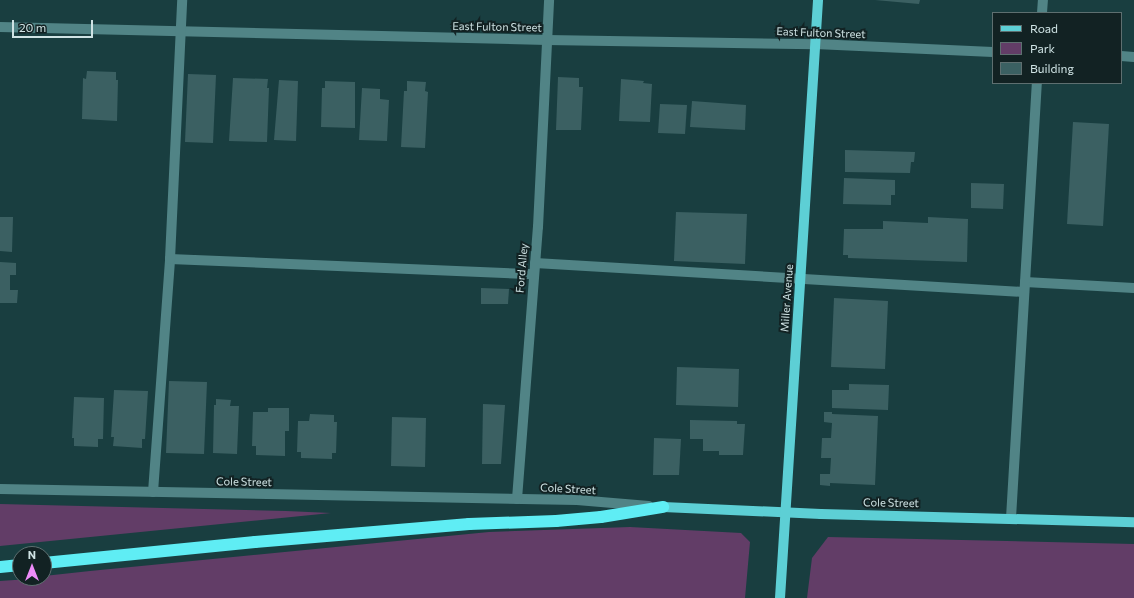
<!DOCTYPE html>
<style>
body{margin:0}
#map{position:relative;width:1134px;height:598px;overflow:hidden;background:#193e40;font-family:Commissioner,sans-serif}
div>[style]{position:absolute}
.green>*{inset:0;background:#623d67}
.building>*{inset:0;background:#3b6062}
.minor>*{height:10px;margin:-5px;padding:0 5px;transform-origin:5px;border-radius:5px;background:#518486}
.major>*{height:10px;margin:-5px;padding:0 5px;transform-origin:5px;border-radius:5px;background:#5dcfd5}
.highway>*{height:12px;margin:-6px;padding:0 6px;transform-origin:6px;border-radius:6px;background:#5fedf4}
span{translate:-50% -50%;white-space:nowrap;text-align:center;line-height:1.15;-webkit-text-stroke:4px #122223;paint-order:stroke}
.street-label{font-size:11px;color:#cfe3e4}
.legend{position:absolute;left:992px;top:12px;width:130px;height:72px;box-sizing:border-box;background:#122223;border:1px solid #5e6f70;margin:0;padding:5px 7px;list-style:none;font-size:12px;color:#cfe3e4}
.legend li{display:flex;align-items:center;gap:8px;height:20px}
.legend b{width:20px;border:1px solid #5e6f70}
.north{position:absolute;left:12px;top:546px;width:40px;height:40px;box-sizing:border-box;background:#122223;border:1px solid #5e6f70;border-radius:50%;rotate:0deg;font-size:11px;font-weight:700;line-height:16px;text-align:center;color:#cfe3e4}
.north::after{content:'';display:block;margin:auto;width:14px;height:18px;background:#ed8cf9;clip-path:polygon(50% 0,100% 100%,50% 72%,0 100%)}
.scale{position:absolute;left:12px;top:20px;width:81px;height:18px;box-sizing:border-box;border:2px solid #cfe3e4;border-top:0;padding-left:5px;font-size:12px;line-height:14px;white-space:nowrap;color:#cfe3e4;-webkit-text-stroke:3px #122223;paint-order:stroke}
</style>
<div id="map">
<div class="green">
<i style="clip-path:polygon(0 504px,286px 511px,331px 513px,0 546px)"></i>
<i style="clip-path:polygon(630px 527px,741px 533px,750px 542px,745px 598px,0 598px,0 581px,44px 578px,44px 576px,90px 571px,489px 532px)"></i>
<i style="clip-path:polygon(828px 537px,1134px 544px,1134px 598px,807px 598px,812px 558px)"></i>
</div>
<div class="building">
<i style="clip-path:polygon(875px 0,920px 0,919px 4px)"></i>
<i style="clip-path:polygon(87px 71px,116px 72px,116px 80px,118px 80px,117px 121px,82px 119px,83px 78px,86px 79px)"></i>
<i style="clip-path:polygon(188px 74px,216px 75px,213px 143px,185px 142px)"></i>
<i style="clip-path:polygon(558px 77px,579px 78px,579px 87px,583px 87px,581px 130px,556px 130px)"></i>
<i style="clip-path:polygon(233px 78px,268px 79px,267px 88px,269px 88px,267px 142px,229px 141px)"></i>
<i style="clip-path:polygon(621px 79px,644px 81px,643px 83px,652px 84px,650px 122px,619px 121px)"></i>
<i style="clip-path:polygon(279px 80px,298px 81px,296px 141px,274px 140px)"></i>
<i style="clip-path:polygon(325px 81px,355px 82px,355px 128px,321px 127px,322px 88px,325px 88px)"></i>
<i style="clip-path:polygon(407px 81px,426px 82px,425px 91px,428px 92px,425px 148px,401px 147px,404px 91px,407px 91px)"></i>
<i style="clip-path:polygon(362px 88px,380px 89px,380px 99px,389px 100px,387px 141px,359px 140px)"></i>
<i style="clip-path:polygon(692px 101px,746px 105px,745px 130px,690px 127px)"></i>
<i style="clip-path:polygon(660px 104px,687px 105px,685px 134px,658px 133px)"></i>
<i style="clip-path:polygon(1073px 122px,1109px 124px,1103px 226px,1067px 224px)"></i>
<i style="clip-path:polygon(845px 150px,915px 152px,914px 162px,911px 162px,910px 173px,845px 172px)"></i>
<i style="clip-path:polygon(844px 178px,895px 180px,895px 195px,891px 195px,891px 205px,843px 204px)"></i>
<i style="clip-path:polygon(971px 183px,1004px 184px,1003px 209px,971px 208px)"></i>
<i style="clip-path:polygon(676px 212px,747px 214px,745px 264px,674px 261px)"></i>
<i style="clip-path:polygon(0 217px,13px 217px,12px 252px,0 251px)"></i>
<i style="clip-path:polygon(928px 217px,968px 219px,967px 262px,848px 258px,848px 255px,843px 255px,844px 229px,883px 229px,883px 221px,928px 223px)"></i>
<i style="clip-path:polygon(0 262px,16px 263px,16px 275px,10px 275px,10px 290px,18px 290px,17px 303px,0 303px)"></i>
<i style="clip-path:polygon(481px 288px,509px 289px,508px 304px,481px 304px)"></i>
<i style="clip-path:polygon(834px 298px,888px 301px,885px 369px,831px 367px)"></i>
<i style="clip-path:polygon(677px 367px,739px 369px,738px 407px,676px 405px)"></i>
<i style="clip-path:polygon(169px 381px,207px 382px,204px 454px,166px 453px)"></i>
<i style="clip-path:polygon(849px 384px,889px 385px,888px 410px,832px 408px,832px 390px,849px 390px)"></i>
<i style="clip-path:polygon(114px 390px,148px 391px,145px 439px,142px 439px,142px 448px,113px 446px,114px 437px,111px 437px)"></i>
<i style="clip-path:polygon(74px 397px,104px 398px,103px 439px,98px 439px,98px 447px,74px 446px,74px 438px,72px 438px)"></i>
<i style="clip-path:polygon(216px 399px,231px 400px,230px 406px,239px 406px,237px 454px,213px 453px,214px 405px,216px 405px)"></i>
<i style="clip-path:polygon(483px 404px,505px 405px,501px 464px,482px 464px)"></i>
<i style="clip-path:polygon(268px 408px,289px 408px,289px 431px,285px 431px,285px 456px,256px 455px,256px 446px,252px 446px,253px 412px,268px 412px)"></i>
<i style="clip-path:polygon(824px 412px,832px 412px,832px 414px,878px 416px,875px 485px,830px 483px,830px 486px,820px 485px,820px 474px,830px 474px,831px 458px,821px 458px,822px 438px,831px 438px,832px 423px,824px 422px)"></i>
<i style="clip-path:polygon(310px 414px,334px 415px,334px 422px,337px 422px,336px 453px,332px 453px,332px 459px,301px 458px,301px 452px,297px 452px,298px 421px,309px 421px)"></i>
<i style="clip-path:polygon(392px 417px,426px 418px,425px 467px,391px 466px)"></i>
<i style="clip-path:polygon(690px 420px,737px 421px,737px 424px,745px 424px,743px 455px,719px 455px,719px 451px,703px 451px,703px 439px,690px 439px)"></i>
<i style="clip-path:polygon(654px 438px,681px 439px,679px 475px,653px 475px)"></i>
</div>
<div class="minor">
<i style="left:1042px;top:13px;width:13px;rotate:-86deg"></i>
<i style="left:0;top:27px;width:547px;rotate:1.36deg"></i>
<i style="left:547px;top:40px;width:268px;rotate:0.9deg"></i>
<i style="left:815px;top:44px;width:178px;rotate:2.6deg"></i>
<i style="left:1121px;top:56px;width:13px;rotate:4deg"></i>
<i style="left:170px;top:259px;width:364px;rotate:2.4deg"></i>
<i style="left:535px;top:263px;width:490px;rotate:3.4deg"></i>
<i style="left:1025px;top:282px;width:109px;rotate:3.2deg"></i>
<i style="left:0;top:489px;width:577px;rotate:1.09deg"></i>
<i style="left:577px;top:500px;width:72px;rotate:4.8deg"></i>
<i style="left:153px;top:492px;width:234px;rotate:-85.8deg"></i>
<i style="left:170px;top:259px;width:259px;rotate:-87.3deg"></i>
<i style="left:517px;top:499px;width:273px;rotate:-85.6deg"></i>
<i style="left:538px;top:227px;width:227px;rotate:-87.2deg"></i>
<i style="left:1011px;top:518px;width:436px;rotate:-86.6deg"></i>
</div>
<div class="major">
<i style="left:663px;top:507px;width:158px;rotate:2.5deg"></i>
<i style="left:821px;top:514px;width:313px;rotate:1.5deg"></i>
<i style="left:780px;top:598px;width:599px;rotate:-86.36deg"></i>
</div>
<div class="highway">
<i style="left:44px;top:563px;width:212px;rotate:-5.7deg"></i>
<i style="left:255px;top:542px;width:215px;rotate:-4.8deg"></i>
<i style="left:469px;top:524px;width:87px;rotate:-2deg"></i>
<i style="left:556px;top:521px;width:45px;rotate:-5.1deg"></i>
<i style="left:601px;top:517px;width:63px;rotate:-9.2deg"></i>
<i style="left:0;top:567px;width:20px;rotate:-6deg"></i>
</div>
<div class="street-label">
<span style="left:497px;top:27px;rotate:1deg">East Fulton Street</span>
<span style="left:821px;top:33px;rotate:2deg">East Fulton Street</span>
<span style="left:522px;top:268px;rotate:-85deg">Ford Alley</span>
<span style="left:787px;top:298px;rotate:-86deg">Miller Avenue</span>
<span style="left:244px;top:482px;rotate:1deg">Cole Street</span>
<span style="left:568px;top:489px;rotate:3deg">Cole Street</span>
<span style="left:891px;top:503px;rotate:1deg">Cole Street</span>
</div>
<ul class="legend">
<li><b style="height:5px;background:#5dcfd5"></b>Road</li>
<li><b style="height:11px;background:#623d67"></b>Park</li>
<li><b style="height:11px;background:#3b6062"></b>Building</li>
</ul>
<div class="north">N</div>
<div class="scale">20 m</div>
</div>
